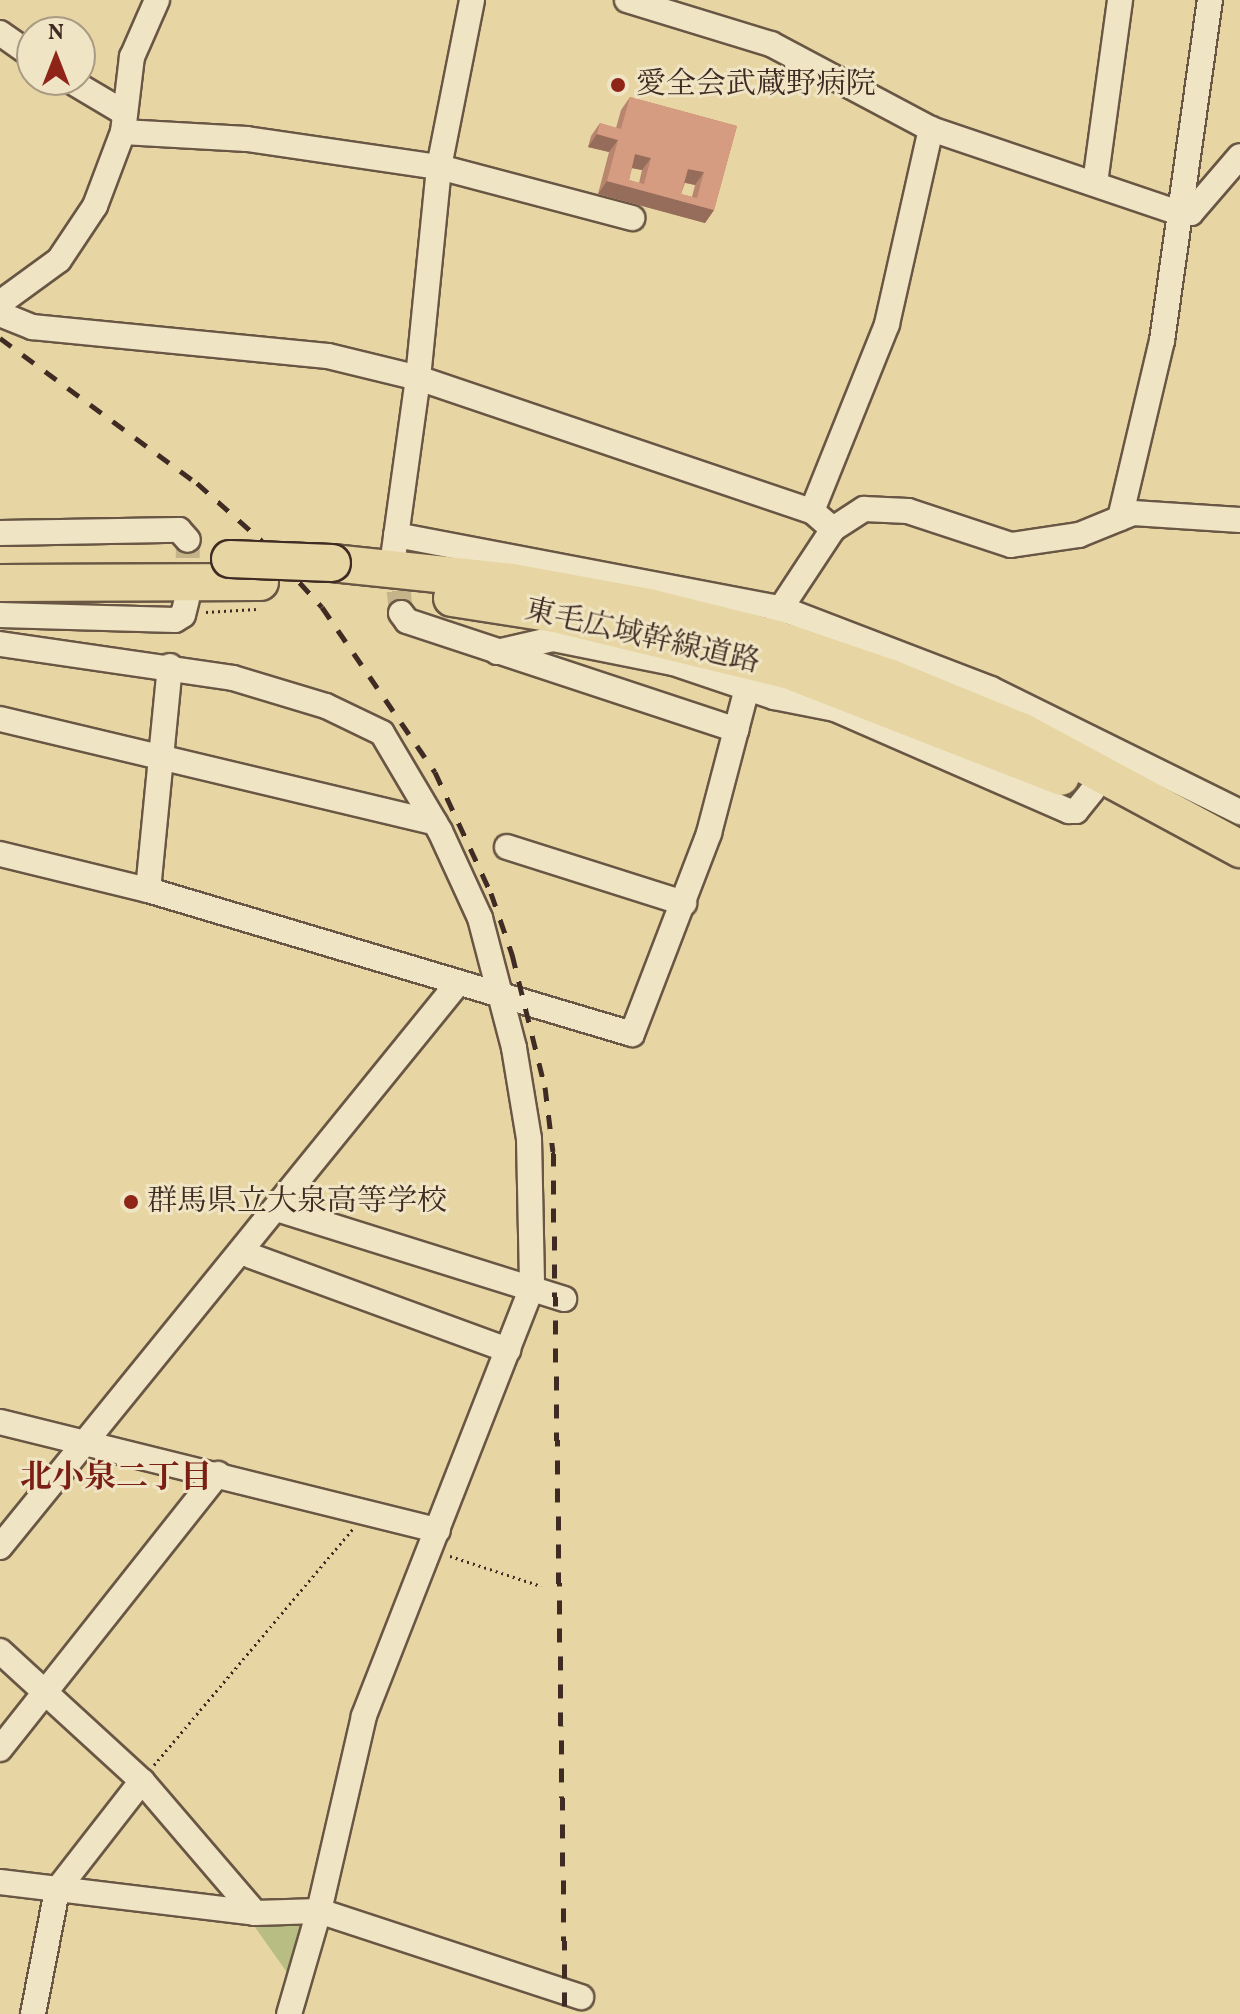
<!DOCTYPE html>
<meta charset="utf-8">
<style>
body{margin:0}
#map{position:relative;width:1240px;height:2014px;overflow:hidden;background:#e7d6a3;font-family:Vollkorn,"Noto Serif JP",serif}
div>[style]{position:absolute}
.green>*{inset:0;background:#b8bd83}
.minor-tunnel>*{height:24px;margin-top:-12px;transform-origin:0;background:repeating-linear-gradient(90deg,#c5b48a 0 24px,transparent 0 36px)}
.path>*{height:3px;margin-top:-1.5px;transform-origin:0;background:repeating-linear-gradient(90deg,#3f2b24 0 2px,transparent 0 6px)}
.roads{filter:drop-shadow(2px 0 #695644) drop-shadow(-2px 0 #695644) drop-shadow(0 2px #695644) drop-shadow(0 -2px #695644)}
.minor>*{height:24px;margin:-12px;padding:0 12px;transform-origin:12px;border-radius:12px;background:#efe4c3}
.highway>*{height:36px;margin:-18px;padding:0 18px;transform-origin:18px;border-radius:18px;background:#e7d6a3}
.rail>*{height:5px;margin-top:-2.5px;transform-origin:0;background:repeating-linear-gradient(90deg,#3f2b24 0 14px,transparent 0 28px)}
.bridges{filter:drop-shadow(2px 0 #3f2b24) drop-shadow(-2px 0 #3f2b24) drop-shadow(0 2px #3f2b24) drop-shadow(0 -2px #3f2b24)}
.highway-bridge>*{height:36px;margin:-18px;padding:0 18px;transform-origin:18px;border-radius:18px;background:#e7d6a3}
.wall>*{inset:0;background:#b8866f}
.shaded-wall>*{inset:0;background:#966d5a}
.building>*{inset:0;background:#d69c81}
.dots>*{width:22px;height:22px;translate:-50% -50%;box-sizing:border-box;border:4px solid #efe4c3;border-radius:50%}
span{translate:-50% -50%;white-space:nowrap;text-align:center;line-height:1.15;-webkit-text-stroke:6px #efe4c3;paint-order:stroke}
.poi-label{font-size:30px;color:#3f2b24}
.left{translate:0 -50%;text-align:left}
.street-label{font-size:30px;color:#3f2b24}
.neighbourhood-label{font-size:32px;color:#7a1f14;font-weight:700}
.north{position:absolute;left:16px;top:16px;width:80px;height:80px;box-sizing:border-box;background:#efe4c3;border:2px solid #a99a83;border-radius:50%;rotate:0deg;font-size:22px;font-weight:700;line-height:32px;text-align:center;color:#3f2b24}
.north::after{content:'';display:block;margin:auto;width:28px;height:36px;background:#8f2418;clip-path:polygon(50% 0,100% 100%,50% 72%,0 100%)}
</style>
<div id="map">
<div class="green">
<i style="clip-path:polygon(298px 1920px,307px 1926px,291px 1978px,252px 1923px)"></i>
</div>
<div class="minor-tunnel">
<i style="left:395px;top:555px;width:58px;rotate:84.1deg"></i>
<i style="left:187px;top:594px;width:54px;rotate:-88.9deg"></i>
</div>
<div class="path">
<i style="left:206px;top:612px;width:50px;rotate:-3.4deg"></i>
<i style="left:450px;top:1556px;width:96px;rotate:18.2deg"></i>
<i style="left:154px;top:1765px;width:309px;rotate:-49.9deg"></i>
</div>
<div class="roads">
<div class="minor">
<i style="left:627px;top:0;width:151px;rotate:17deg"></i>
<i style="left:771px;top:44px;width:181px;rotate:28deg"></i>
<i style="left:931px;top:129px;width:262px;rotate:18.7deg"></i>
<i style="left:1179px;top:213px;width:12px"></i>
<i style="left:1191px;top:213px;width:75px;rotate:-49.3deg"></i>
<i style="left:0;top:33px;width:39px;rotate:35deg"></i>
<i style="left:69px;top:80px;width:63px;rotate:30.7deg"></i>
<i style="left:123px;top:132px;width:124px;rotate:3.2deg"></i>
<i style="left:247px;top:139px;width:194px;rotate:8.3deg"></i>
<i style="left:439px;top:167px;width:200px;rotate:14.8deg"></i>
<i style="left:1095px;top:183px;width:185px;rotate:-82.2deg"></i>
<i style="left:0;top:303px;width:73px;rotate:-36.1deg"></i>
<i style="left:59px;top:260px;width:65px;rotate:-56.3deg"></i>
<i style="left:95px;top:206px;width:79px;rotate:-69.3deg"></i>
<i style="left:123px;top:132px;width:76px;rotate:-83.2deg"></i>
<i style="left:132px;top:57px;width:62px;rotate:-66.3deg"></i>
<i style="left:0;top:314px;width:35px;rotate:22deg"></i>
<i style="left:32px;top:327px;width:297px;rotate:5.6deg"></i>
<i style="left:328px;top:356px;width:93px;rotate:13.7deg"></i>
<i style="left:418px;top:378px;width:416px;rotate:18.7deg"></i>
<i style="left:812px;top:511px;width:28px;rotate:41deg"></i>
<i style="left:812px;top:511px;width:201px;rotate:-68.1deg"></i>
<i style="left:887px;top:324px;width:200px;rotate:-77.3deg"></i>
<i style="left:1120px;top:518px;width:182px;rotate:-76.7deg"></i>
<i style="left:1162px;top:341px;width:344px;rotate:-82deg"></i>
<i style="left:0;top:533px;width:179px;rotate:-1deg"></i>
<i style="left:179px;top:530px;width:13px;rotate:48deg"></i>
<i style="left:396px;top:535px;width:391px;rotate:10.8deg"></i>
<i style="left:780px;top:608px;width:226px;rotate:21deg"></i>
<i style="left:991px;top:689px;width:278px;rotate:26.3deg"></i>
<i style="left:394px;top:551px;width:175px;rotate:-82.1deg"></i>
<i style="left:418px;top:378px;width:212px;rotate:-84.3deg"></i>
<i style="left:439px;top:167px;width:170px;rotate:-78.8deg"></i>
<i style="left:401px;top:613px;width:10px;rotate:53deg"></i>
<i style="left:407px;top:621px;width:347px;rotate:18.3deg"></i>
<i style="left:777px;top:614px;width:102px;rotate:-56.6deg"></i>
<i style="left:833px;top:529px;width:37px;rotate:-33deg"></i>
<i style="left:864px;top:509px;width:44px;rotate:2.6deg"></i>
<i style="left:908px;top:511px;width:108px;rotate:18.3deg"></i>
<i style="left:1011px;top:545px;width:69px;rotate:-8.4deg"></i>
<i style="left:1079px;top:535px;width:58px;rotate:-22.2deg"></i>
<i style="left:1133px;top:513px;width:107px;rotate:3.7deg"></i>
<i style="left:0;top:615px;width:175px;rotate:1.6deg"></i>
<i style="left:175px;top:620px;width:9px;rotate:-32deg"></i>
<i style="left:183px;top:615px;width:16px;rotate:-76deg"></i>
<i style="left:0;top:644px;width:235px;rotate:8.3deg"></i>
<i style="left:233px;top:678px;width:97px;rotate:16.8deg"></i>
<i style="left:326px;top:706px;width:62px;rotate:25.7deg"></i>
<i style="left:382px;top:733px;width:114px;rotate:59.4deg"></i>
<i style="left:440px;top:831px;width:96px;rotate:65.3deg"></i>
<i style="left:480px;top:918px;width:134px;rotate:75.3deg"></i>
<i style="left:514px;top:1048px;width:92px;rotate:80.6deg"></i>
<i style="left:529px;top:1139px;width:148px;rotate:88.8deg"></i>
<i style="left:532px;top:1287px;width:461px;rotate:111.4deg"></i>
<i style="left:364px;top:1716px;width:200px;rotate:103deg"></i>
<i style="left:319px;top:1911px;width:107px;rotate:106.2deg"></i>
<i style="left:497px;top:652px;width:57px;rotate:-13.1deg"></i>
<i style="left:553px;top:639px;width:122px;rotate:11.3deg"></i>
<i style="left:673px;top:663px;width:107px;rotate:18.6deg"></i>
<i style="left:774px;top:697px;width:62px;rotate:11.1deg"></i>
<i style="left:835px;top:709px;width:255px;rotate:23.6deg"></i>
<i style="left:1069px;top:811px;width:7px"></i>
<i style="left:1076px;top:811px;width:26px;rotate:-51deg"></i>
<i style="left:0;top:719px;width:447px;rotate:13.4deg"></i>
<i style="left:507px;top:847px;width:186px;rotate:17.6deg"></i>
<i style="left:0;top:854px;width:152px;rotate:13.7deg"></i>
<i style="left:148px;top:890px;width:505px;rotate:16.57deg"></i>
<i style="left:632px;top:1034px;width:215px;rotate:-69deg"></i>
<i style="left:709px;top:833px;width:161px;rotate:-75.3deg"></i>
<i style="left:148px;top:890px;width:225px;rotate:-84.4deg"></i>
<i style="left:277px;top:1209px;width:301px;rotate:17.4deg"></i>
<i style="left:251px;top:1256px;width:274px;rotate:20.1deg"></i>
<i style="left:0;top:1422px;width:451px;rotate:13.9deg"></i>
<i style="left:0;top:1547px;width:727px;rotate:-50.92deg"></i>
<i style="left:0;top:1651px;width:193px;rotate:42.5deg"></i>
<i style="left:142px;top:1781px;width:174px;rotate:49.4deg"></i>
<i style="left:0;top:1749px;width:351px;rotate:-51.6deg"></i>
<i style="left:0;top:1882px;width:257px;rotate:6.9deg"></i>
<i style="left:255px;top:1913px;width:64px;rotate:-1.8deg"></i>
<i style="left:319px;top:1911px;width:276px;rotate:18.2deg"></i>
<i style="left:33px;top:2014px;width:126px;rotate:-79deg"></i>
<i style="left:57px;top:1890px;width:138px;rotate:-52.1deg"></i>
</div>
<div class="highway">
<i style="left:332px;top:563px;width:181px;rotate:6deg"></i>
<i style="left:512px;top:582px;width:139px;rotate:10.3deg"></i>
<i style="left:649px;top:607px;width:132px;rotate:14deg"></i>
<i style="left:777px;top:639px;width:120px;rotate:18.9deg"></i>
<i style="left:891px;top:678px;width:143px;rotate:22.2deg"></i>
<i style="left:1023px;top:732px;width:247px;rotate:28.3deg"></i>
<i style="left:0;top:583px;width:260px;rotate:-0.2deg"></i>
<i style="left:452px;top:598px;width:104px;rotate:8.8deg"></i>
<i style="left:555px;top:614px;width:239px;rotate:13.6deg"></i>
<i style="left:787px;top:670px;width:294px;rotate:21.3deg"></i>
</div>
</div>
<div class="rail">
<i style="left:0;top:338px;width:245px;rotate:36.4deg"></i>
<i style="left:197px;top:483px;width:87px;rotate:41.7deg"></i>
<i style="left:262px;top:541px;width:89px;rotate:47.7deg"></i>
<i style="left:322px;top:607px;width:200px;rotate:55.6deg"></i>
<i style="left:435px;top:772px;width:133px;rotate:65.2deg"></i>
<i style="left:491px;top:893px;width:65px;rotate:71deg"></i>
<i style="left:512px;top:954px;width:137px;rotate:76.1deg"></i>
<i style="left:545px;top:1087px;width:65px;rotate:83deg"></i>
<i style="left:553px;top:1152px;width:862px;rotate:89.2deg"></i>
</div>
<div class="bridges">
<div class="highway-bridge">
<i style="left:230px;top:559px;width:102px;rotate:2.2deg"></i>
</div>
</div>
<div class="wall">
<i style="clip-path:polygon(evenodd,630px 97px,737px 126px,714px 210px,705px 223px,598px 194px,609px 152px,588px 147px,591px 136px,600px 123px,616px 128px,621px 110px,630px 97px,632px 168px,642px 170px,639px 183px,629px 180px,632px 168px,630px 97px,685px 183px,695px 185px,692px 197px,681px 194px,685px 183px)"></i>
</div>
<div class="shaded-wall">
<i style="clip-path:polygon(597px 134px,618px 140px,609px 152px,588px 147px)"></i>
<i style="clip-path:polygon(635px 154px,651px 158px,642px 170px,626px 167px)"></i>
<i style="clip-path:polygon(688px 169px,704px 172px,695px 185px,679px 181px)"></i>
<i style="clip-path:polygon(607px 181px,714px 210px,705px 223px,598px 194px)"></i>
</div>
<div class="building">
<i style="clip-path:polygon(evenodd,630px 97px,737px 126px,714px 210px,607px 181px,618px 140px,597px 134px,600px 123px,621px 129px,630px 97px,635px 154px,651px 158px,644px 184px,629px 180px,635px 154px,630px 97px,688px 169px,704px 172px,697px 198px,681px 194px,688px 169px)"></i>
</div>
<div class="dots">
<i style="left:618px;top:85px;background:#8f2418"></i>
<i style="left:131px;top:1202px;background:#8f2418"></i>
</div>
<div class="poi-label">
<span class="left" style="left:636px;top:85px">愛全会武蔵野病院</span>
<span class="left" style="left:147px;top:1202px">群馬県立大泉高等学校</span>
</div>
<div class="street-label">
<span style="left:642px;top:637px;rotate:13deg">東毛広域幹線道路</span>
</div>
<div class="neighbourhood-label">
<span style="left:116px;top:1479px">北小泉二丁目</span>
</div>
<div class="north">N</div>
</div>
